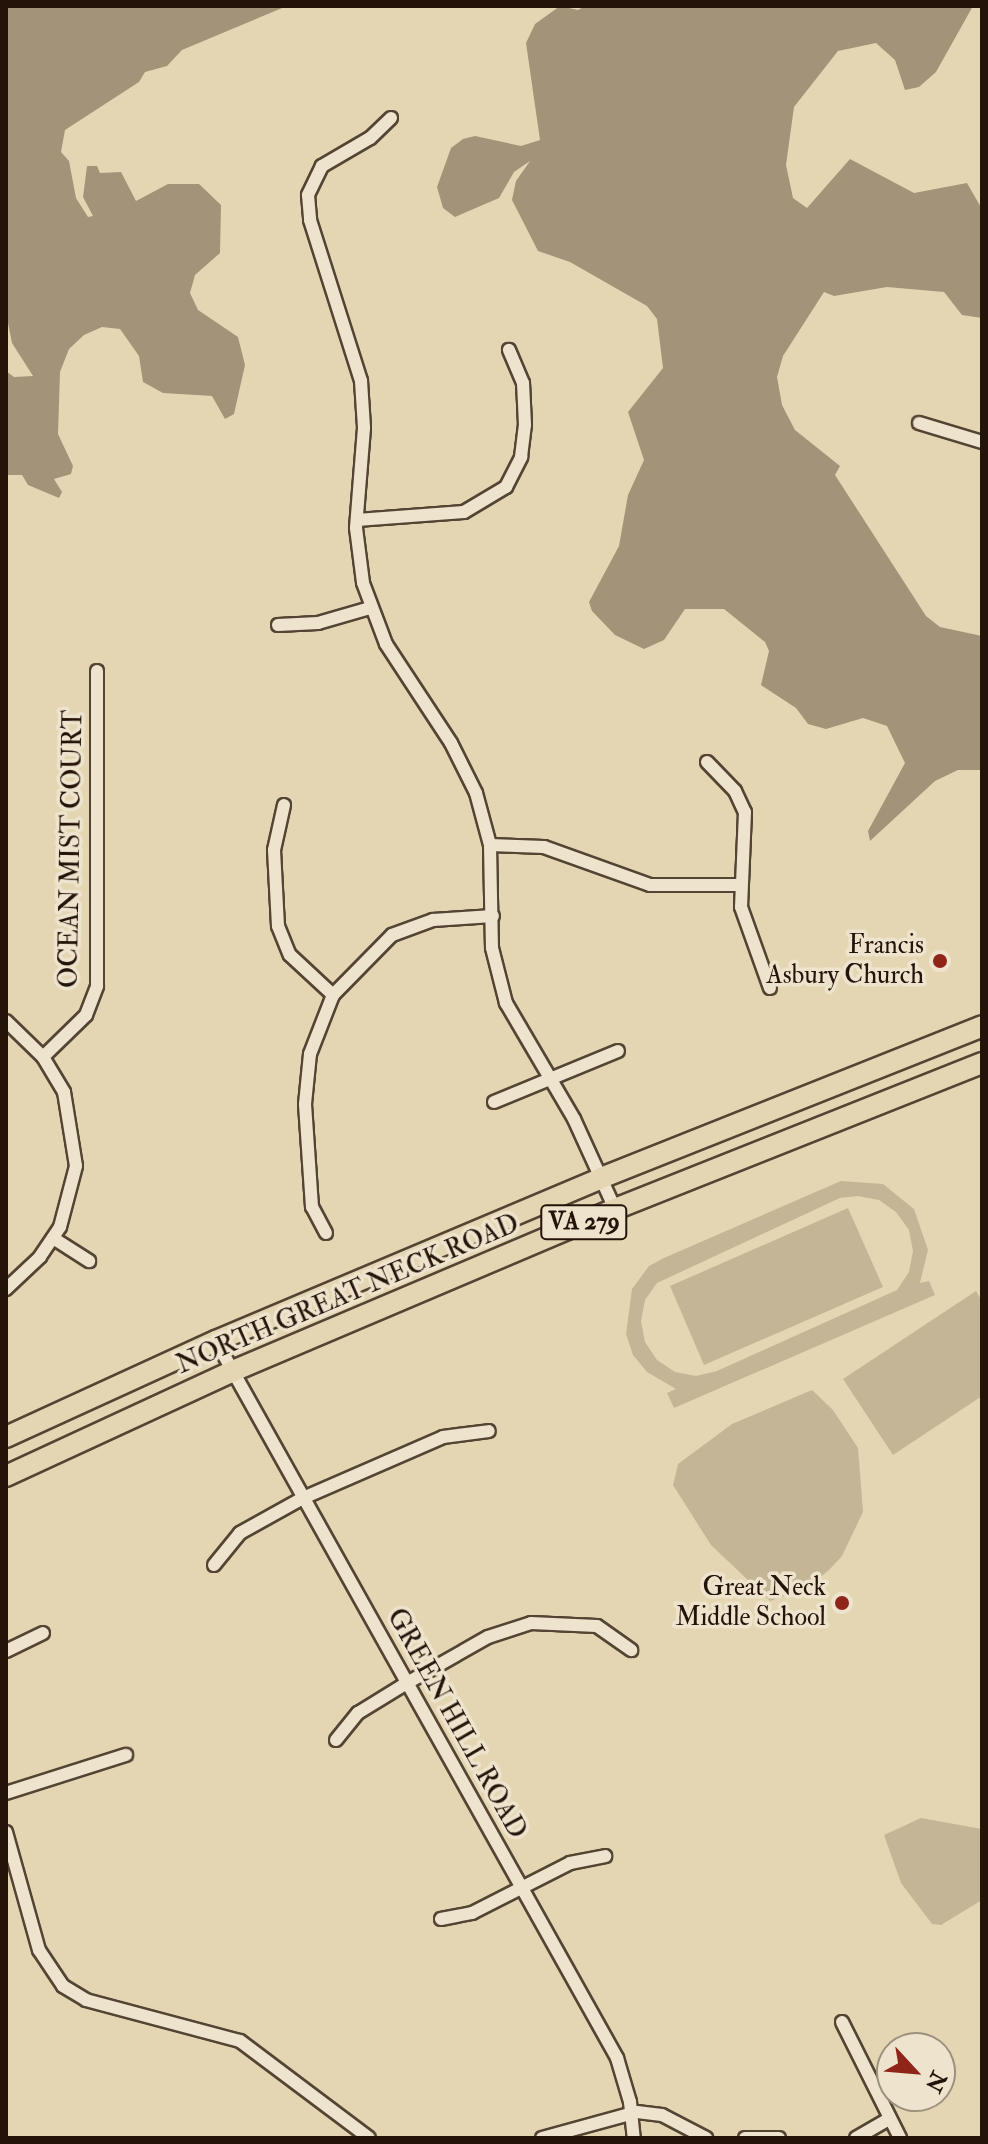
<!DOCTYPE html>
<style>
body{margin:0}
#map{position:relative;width:988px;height:2144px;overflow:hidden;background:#e5d6b3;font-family:"IM FELL Double Pica",serif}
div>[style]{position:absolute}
.green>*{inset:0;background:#c4b596}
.water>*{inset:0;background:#a39479}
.roads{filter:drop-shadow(2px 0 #544433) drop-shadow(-2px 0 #544433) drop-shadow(0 2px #544433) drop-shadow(0 -2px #544433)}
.minor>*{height:12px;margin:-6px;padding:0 6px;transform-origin:6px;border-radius:6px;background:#eee4ce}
.primary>*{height:20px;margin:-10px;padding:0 10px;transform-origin:10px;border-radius:10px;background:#e5d6b3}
.dots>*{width:22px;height:22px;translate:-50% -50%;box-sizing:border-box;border:4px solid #eee4ce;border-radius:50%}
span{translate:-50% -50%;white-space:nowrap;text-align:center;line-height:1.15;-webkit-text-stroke:7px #eee4ce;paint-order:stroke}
.shield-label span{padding:2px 6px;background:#eee4ce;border:2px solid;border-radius:6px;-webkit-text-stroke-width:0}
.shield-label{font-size:24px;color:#241308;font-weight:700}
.street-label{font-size:26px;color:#241308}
.poi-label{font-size:26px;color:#241308}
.right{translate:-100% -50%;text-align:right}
.frame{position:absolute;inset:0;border:8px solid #241308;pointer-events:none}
.north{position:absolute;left:876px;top:2032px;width:80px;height:80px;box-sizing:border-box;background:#eee4ce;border:2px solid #9d907f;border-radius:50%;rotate:116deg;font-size:22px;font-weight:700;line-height:32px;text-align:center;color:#241308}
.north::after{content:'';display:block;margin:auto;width:28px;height:36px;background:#8f2418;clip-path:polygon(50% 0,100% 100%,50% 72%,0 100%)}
</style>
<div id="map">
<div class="green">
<i style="clip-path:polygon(evenodd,841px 1181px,883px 1184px,914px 1209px,928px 1250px,920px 1283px,929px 1281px,935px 1295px,674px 1408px,667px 1393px,676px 1389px,647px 1372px,633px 1355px,626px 1334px,632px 1289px,649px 1266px,664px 1258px,841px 1181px,858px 1196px,879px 1200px,896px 1212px,909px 1230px,913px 1251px,909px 1272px,897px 1290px,717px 1371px,696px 1376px,675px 1372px,657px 1360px,645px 1342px,641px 1321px,645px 1300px,657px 1283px,840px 1198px,858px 1196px)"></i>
<i style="clip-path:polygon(848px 1208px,883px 1287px,704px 1365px,670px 1286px)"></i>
<i style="clip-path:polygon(976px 1291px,982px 1301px,982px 1396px,893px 1455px,843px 1379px)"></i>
<i style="clip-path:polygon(812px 1390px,833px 1410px,858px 1448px,863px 1512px,842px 1556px,829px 1570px,807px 1588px,770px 1601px,711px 1545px,673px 1485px,678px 1464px,732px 1424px)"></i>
<i style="clip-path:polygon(921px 1818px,982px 1829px,982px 1900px,941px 1925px,932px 1924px,901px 1883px,884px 1835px)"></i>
</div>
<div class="water">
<i style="clip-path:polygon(6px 6px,287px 6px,182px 50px,167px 66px,145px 72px,139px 82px,65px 130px,61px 152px,69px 161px,76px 198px,88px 217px,93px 216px,83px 197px,87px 166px,97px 166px,100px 173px,121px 172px,136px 201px,168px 184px,199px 184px,221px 205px,220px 253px,195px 275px,190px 293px,198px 310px,238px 337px,245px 365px,234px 414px,225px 419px,212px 396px,163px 393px,143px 382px,139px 356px,120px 329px,102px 327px,84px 335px,69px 349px,60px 372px,58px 434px,73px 466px,71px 474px,54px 479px,62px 492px,59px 498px,28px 485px,22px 475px,6px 475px,6px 371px,14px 377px,33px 376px,12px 343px,6px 313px)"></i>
<i style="clip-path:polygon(560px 6px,578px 10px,585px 6px,973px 6px,936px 72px,919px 87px,905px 90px,895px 60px,876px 43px,838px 51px,794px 107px,786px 165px,793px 198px,807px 208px,850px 159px,914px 193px,967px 183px,982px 209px,982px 318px,962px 315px,944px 292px,887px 287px,834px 296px,824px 292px,783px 356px,777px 377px,782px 405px,795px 430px,840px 466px,835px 475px,926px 616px,940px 627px,982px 636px,982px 770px,958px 770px,935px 781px,870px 841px,868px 831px,905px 763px,887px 726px,863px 718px,826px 729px,808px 724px,796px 708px,761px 685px,769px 651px,765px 642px,724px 609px,685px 609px,664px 640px,644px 649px,615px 635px,592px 611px,589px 602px,619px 546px,628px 495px,644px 460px,628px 412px,663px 368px,657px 319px,647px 306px,570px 262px,538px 251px,512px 200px,516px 181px,530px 161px,514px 172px,499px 198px,455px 217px,443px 208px,437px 187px,451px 148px,463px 139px,475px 136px,521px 146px,540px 140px,526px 43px,535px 24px)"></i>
</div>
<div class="roads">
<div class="minor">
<i style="left:391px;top:118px;width:29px;rotate:136deg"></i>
<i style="left:370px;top:138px;width:56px;rotate:149.7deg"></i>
<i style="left:322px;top:166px;width:32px;rotate:116deg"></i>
<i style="left:308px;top:195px;width:25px;rotate:85deg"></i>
<i style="left:310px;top:220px;width:169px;rotate:72.4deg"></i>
<i style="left:361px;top:381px;width:47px;rotate:86.3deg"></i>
<i style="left:364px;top:428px;width:100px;rotate:94.6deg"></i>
<i style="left:356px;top:528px;width:55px;rotate:82.7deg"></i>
<i style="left:363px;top:583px;width:65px;rotate:69.3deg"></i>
<i style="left:386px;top:644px;width:118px;rotate:56.7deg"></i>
<i style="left:451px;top:743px;width:56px;rotate:63.4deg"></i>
<i style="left:476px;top:793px;width:54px;rotate:74.9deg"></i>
<i style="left:490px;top:845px;width:103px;rotate:88.9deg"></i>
<i style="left:492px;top:948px;width:57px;rotate:75.7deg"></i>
<i style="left:506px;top:1003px;width:134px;rotate:59.6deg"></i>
<i style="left:574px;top:1119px;width:99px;rotate:65.5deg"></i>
<i style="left:919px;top:423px;width:66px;rotate:16.8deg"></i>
<i style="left:357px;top:520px;width:107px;rotate:-4.3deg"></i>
<i style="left:464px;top:512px;width:49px;rotate:-30.8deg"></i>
<i style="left:506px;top:487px;width:34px;rotate:-63deg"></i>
<i style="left:521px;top:457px;width:32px;rotate:-83deg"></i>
<i style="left:525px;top:425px;width:42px;rotate:-92.7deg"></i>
<i style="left:523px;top:383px;width:36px;rotate:-113deg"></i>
<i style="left:278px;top:625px;width:40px;rotate:-2.9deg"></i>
<i style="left:318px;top:623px;width:54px;rotate:-16.1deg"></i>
<i style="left:707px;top:762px;width:40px;rotate:46deg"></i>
<i style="left:735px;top:791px;width:23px;rotate:65deg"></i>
<i style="left:745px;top:812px;width:95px;rotate:92.4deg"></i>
<i style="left:741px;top:907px;width:86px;rotate:70.3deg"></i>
<i style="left:284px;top:805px;width:46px;rotate:102.5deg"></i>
<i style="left:274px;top:850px;width:76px;rotate:87deg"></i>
<i style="left:278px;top:926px;width:31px;rotate:68deg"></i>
<i style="left:290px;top:955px;width:59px;rotate:42.9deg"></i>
<i style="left:490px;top:845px;width:54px;rotate:2.1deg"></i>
<i style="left:544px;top:847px;width:113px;rotate:19.7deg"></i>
<i style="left:650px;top:885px;width:90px"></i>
<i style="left:6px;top:1021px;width:52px;rotate:44.2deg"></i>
<i style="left:43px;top:1057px;width:41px;rotate:59deg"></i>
<i style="left:64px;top:1092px;width:75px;rotate:80.8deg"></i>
<i style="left:76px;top:1166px;width:63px;rotate:104.7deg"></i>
<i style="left:60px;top:1227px;width:36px;rotate:124deg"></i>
<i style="left:40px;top:1257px;width:47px;rotate:136.7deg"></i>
<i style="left:43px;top:1057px;width:60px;rotate:-44.3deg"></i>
<i style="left:86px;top:1015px;width:31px;rotate:-69deg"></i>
<i style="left:97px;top:986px;width:315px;rotate:-90deg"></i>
<i style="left:494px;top:1102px;width:134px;rotate:-22.4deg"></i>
<i style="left:326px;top:1233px;width:30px;rotate:-118deg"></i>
<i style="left:312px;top:1207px;width:103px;rotate:-93.9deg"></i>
<i style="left:305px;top:1104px;width:50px;rotate:-84.3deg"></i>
<i style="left:310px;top:1054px;width:63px;rotate:-68.7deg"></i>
<i style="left:333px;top:995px;width:84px;rotate:-45.5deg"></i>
<i style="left:392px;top:935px;width:44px;rotate:-20.1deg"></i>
<i style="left:433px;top:920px;width:60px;rotate:-3.8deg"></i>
<i style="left:53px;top:1238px;width:43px;rotate:32.6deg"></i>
<i style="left:216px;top:1341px;width:822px;rotate:60.78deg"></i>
<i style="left:617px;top:2058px;width:46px;rotate:73.5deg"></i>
<i style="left:630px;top:2102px;width:36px;rotate:84deg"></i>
<i style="left:214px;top:1565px;width:41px;rotate:-50.9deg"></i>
<i style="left:240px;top:1533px;width:72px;rotate:-29.1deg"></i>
<i style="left:303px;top:1498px;width:153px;rotate:-23.5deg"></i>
<i style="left:443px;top:1437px;width:46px;rotate:-7.4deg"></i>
<i style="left:6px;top:1651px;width:41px;rotate:-25.9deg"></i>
<i style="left:336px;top:1740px;width:35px;rotate:-51deg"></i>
<i style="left:358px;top:1713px;width:57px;rotate:-31.5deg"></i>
<i style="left:407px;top:1683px;width:93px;rotate:-29.6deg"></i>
<i style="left:488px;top:1637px;width:45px;rotate:-18deg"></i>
<i style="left:531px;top:1623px;width:66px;rotate:2.6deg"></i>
<i style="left:597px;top:1626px;width:42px;rotate:35.2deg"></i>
<i style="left:6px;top:1793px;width:126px;rotate:-17.6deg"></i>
<i style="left:6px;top:1832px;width:123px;rotate:74.4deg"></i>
<i style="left:39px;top:1950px;width:43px;rotate:56.3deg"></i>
<i style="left:63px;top:1986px;width:27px;rotate:31deg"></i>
<i style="left:86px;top:2000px;width:159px;rotate:14.9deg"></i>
<i style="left:240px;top:2041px;width:161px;rotate:36.9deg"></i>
<i style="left:441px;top:1919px;width:32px;rotate:-11deg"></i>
<i style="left:472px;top:1913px;width:110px;rotate:-27deg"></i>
<i style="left:570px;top:1863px;width:36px;rotate:-11deg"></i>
<i style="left:842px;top:2022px;width:130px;rotate:63.4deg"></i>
<i style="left:542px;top:2138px;width:98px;rotate:-15.3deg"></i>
<i style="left:637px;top:2112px;width:25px;rotate:7deg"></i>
<i style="left:662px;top:2115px;width:50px;rotate:27.6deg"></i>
<i style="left:745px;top:2138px;width:34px"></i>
<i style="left:856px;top:2138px;width:39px;rotate:-30deg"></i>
</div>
<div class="primary">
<i style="left:6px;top:1437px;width:231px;rotate:-24.6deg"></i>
<i style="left:216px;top:1341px;width:418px;rotate:-22.9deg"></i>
<i style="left:601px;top:1178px;width:410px;rotate:-21.7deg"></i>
<i style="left:6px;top:1476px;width:250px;rotate:-24.8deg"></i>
<i style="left:233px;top:1371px;width:415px;rotate:-23deg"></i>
<i style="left:615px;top:1209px;width:395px;rotate:-21.7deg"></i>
</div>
</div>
<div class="dots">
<i style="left:940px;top:961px;background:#8f2418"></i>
<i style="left:842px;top:1603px;background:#8f2418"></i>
</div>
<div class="shield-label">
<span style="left:584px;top:1222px">VA 279</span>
</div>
<div class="street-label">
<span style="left:72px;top:849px;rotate:-89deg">OCEAN MIST COURT</span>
<span style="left:348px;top:1295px;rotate:-23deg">NORTH GREAT NECK ROAD</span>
<span style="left:456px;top:1724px;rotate:61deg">GREEN HILL ROAD</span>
</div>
<div class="poi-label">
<span class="right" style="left:924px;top:961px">Francis<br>Asbury Church</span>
<span class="right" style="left:826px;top:1603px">Great Neck<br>Middle School</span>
</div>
<div class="frame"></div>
<div class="north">N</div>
</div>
